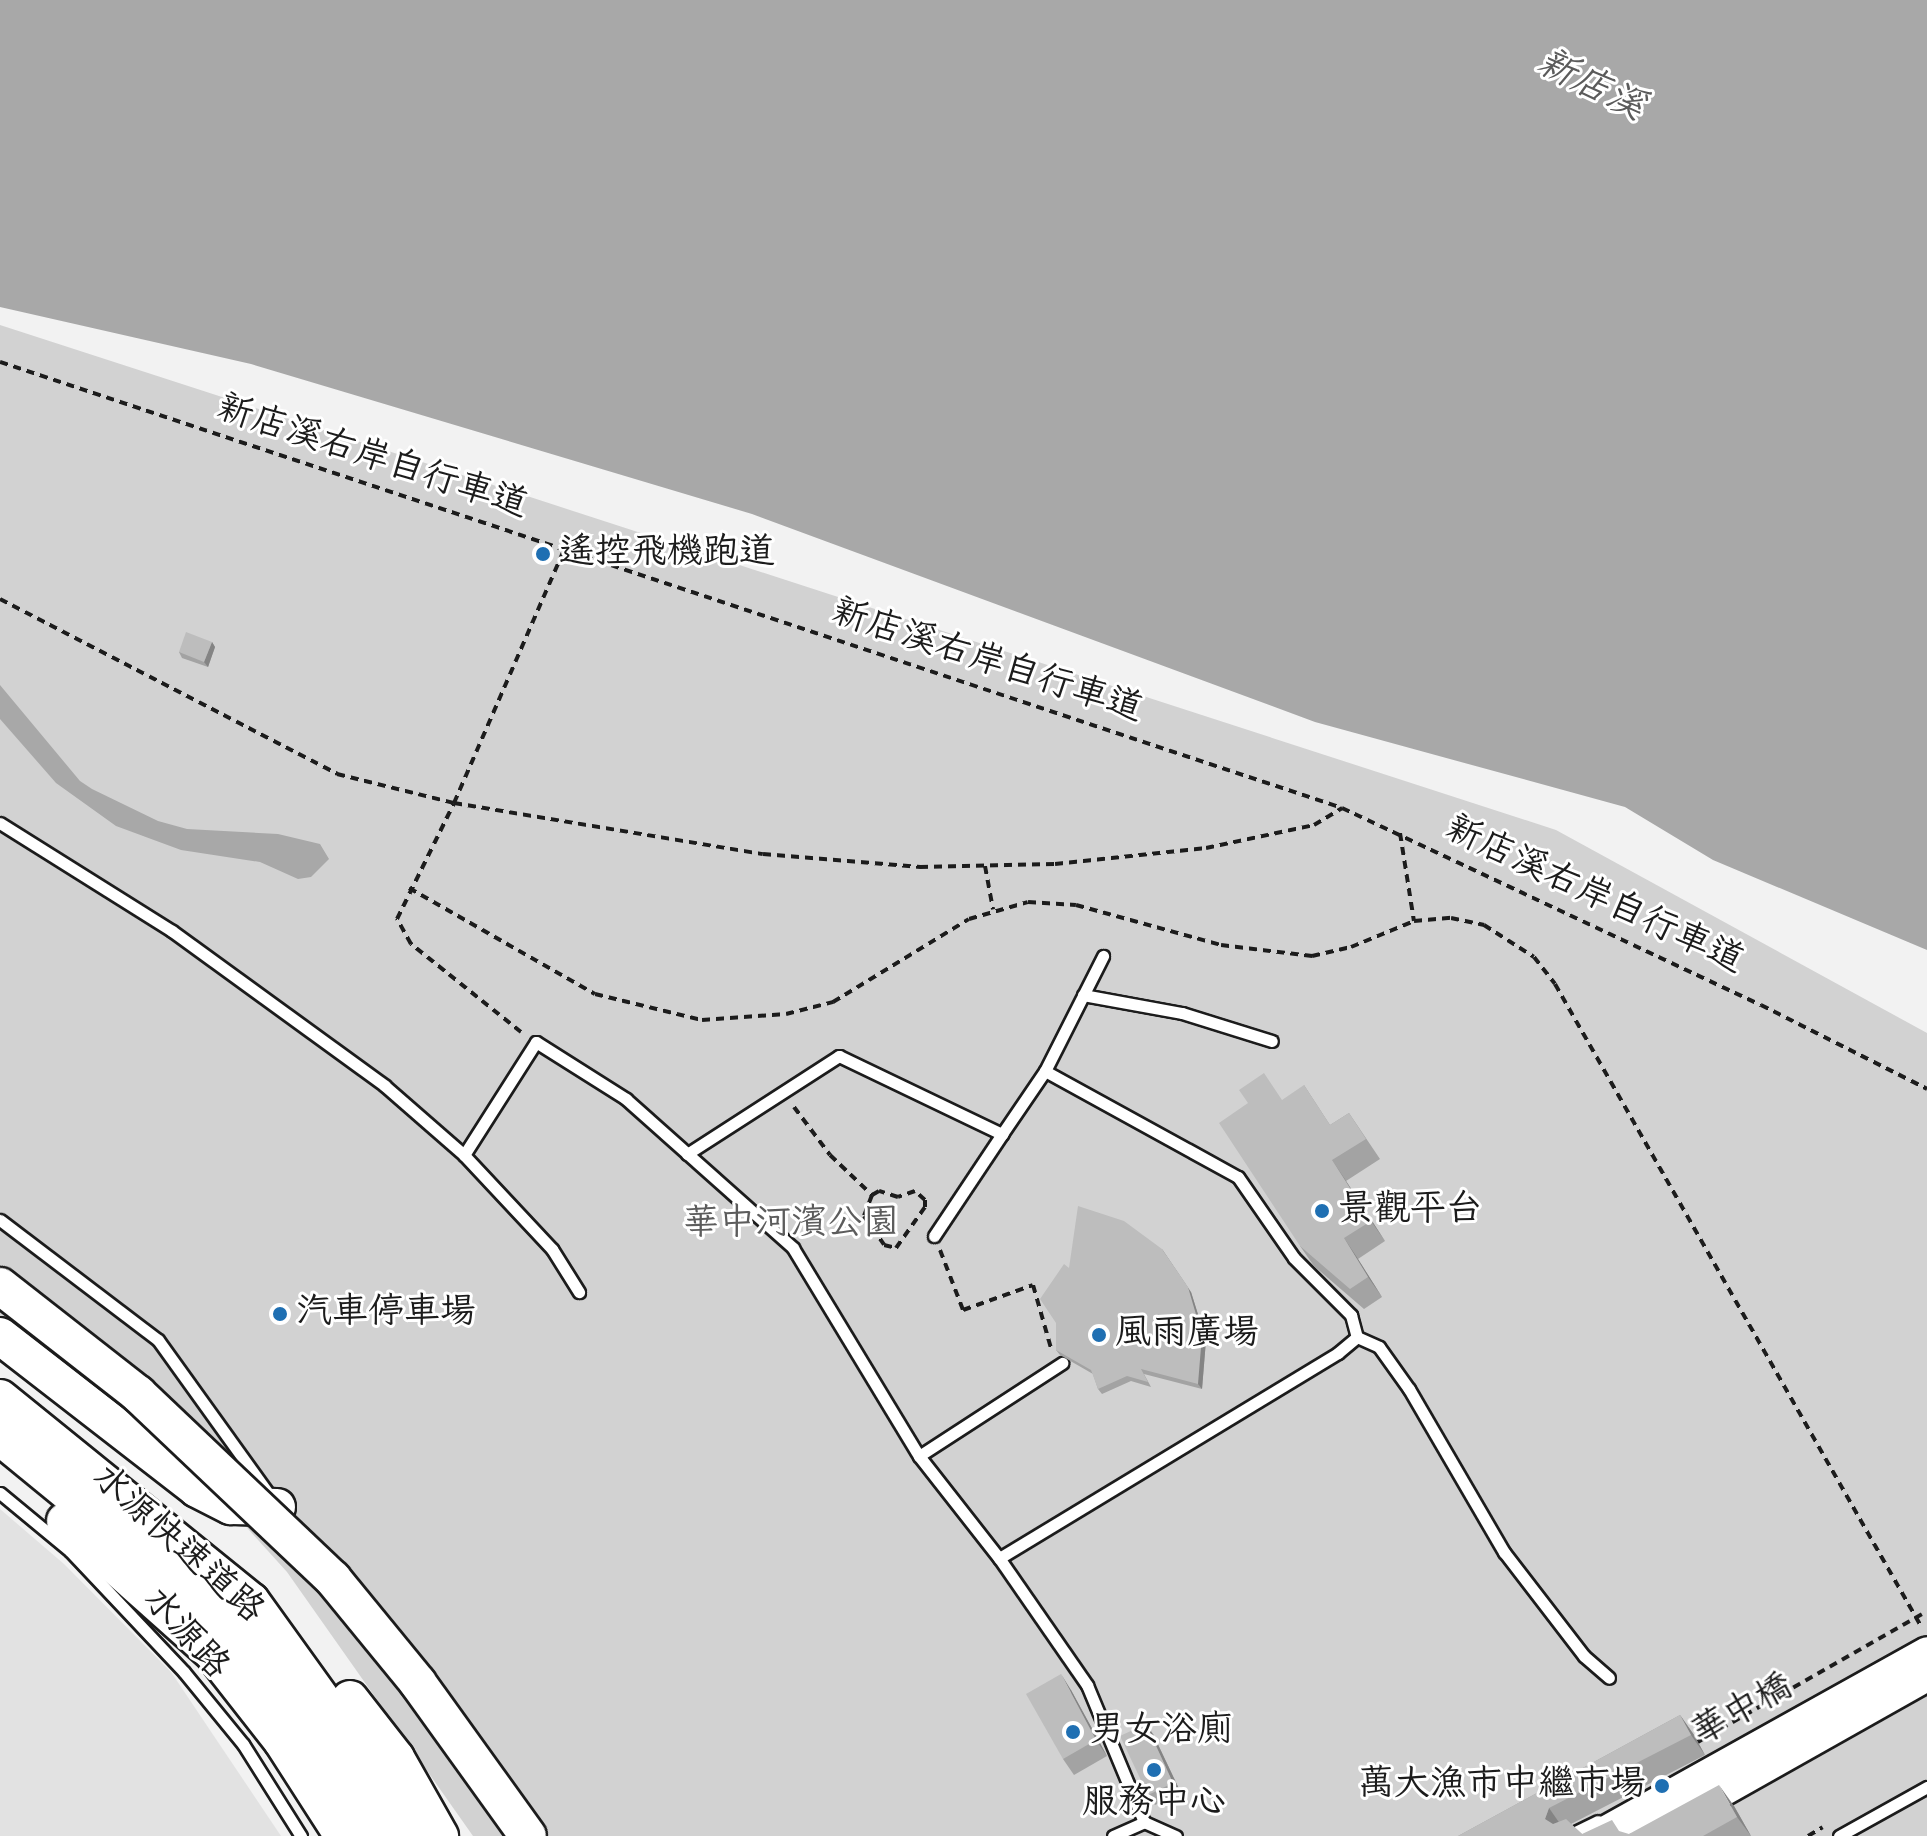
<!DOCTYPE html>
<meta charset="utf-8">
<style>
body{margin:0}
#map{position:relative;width:1927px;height:1836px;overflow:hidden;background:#f2f2f2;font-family:"Indie Flower","LXGW WenKai TC",sans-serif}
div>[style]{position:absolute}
.built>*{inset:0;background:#e2e2e2}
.green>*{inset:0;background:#d2d2d2}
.water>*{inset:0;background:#a8a8a8}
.path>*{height:4px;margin-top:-2px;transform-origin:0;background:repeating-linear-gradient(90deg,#1c1c1c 0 8px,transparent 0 14px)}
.roads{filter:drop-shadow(2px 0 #1c1c1c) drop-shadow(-2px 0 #1c1c1c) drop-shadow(0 2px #1c1c1c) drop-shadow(0 -2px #1c1c1c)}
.service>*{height:11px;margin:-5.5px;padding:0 5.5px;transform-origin:5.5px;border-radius:5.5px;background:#fff}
.secondary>*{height:30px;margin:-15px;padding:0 15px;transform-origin:15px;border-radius:15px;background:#fff}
.trunk>*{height:36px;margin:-18px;padding:0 18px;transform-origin:18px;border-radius:18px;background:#fff}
.path-bridge>*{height:4px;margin-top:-2px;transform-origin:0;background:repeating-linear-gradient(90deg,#1c1c1c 0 8px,transparent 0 14px)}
.bridges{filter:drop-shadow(2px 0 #1c1c1c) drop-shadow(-2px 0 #1c1c1c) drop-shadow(0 2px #1c1c1c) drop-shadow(0 -2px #1c1c1c)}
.trunk-bridge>*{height:36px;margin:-18px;padding:0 18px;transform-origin:18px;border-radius:18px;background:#fff}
.wall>*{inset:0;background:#a3a3a3}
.shaded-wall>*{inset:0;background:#848484}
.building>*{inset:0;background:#bdbdbd}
.dots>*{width:22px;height:22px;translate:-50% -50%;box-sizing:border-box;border:4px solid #fff;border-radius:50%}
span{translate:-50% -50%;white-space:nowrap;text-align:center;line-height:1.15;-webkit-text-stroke:6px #fff;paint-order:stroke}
.street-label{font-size:36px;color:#1c1c1c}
.poi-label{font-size:36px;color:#1c1c1c}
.left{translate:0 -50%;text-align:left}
.right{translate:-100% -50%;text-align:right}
.park-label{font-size:36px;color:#5c5c5c}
.water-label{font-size:38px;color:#5b5b5b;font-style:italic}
</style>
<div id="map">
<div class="built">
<i style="clip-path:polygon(0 1509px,64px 1564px,171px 1672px,281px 1836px,0 1836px)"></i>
</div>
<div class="green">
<i style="clip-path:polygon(0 325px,1556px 830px,1927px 1033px,1927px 1836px,473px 1836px,287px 1572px,193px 1468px,0 1334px)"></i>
</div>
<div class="water">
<i style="clip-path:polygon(0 0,1927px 0,1927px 950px,1713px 860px,1625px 807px,1315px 722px,752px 514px,251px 364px,0 307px)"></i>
<i style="clip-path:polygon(0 685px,80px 781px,92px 789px,158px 821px,187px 829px,278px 834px,320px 844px,329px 859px,311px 877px,298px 879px,260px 862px,181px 850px,116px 826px,56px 783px,0 719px)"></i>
</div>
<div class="path">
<i style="left:0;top:362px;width:1414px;rotate:18.38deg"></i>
<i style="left:1342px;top:808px;width:463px;rotate:25.2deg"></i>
<i style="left:1761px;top:1005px;width:186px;rotate:26.8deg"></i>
<i style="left:0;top:599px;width:380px;rotate:27.4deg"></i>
<i style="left:337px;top:774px;width:121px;rotate:13.9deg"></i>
<i style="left:454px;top:803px;width:313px;rotate:9.4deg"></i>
<i style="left:763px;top:854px;width:158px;rotate:4.7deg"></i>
<i style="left:920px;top:867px;width:135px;rotate:-1.3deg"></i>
<i style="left:1055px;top:864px;width:152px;rotate:-6deg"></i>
<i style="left:1206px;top:848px;width:110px;rotate:-12deg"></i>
<i style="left:1314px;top:825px;width:33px;rotate:-31deg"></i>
<i style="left:1400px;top:833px;width:89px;rotate:81deg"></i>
<i style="left:985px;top:866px;width:44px;rotate:79.5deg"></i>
<i style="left:409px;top:888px;width:214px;rotate:29.7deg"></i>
<i style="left:595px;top:994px;width:110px;rotate:13.7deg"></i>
<i style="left:702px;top:1020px;width:84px;rotate:-4.1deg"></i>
<i style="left:786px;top:1014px;width:49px;rotate:-14.3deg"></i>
<i style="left:833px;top:1002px;width:159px;rotate:-31.4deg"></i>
<i style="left:969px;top:919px;width:61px;rotate:-16.1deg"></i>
<i style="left:1028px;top:902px;width:48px;rotate:3.6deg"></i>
<i style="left:1076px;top:905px;width:150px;rotate:15.4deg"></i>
<i style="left:1221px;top:945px;width:92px;rotate:6.9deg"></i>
<i style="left:1312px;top:956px;width:40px;rotate:-13deg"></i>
<i style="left:1351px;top:947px;width:68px;rotate:-22.4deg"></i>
<i style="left:1414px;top:921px;width:37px;rotate:-5deg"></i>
<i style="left:1451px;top:918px;width:34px;rotate:12deg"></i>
<i style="left:1484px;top:925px;width:59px;rotate:32.6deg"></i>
<i style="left:1534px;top:957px;width:34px;rotate:52deg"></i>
<i style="left:1555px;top:984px;width:741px;rotate:60.32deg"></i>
<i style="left:521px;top:1032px;width:141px;rotate:-141.3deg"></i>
<i style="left:411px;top:944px;width:29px;rotate:-119deg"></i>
<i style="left:397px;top:919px;width:129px;rotate:-63.8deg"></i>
<i style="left:454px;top:803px;width:278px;rotate:-66.5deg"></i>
<i style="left:794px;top:1107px;width:60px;rotate:53.1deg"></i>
<i style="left:830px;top:1155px;width:58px;rotate:43.6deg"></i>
<i style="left:872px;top:1195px;width:22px;rotate:111deg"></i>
<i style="left:864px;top:1216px;width:35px;rotate:55deg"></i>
<i style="left:884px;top:1245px;width:12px;rotate:14deg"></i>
<i style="left:896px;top:1248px;width:50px;rotate:-54.7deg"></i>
<i style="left:925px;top:1207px;width:7px;rotate:-90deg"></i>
<i style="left:925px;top:1200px;width:13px;rotate:-138deg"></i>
<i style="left:915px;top:1191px;width:18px;rotate:161deg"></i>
<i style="left:898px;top:1197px;width:20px;rotate:-162deg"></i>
<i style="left:879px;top:1191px;width:8px;rotate:150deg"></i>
<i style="left:940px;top:1250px;width:64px;rotate:69deg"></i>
<i style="left:963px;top:1310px;width:74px;rotate:-19.7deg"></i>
<i style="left:1033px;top:1285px;width:66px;rotate:74.1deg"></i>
<i style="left:1808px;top:1836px;width:17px;rotate:-31deg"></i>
</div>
<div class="roads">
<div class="service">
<i style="left:0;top:823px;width:203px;rotate:32.1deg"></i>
<i style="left:172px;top:931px;width:263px;rotate:36deg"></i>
<i style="left:385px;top:1086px;width:105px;rotate:41.1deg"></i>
<i style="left:464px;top:1155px;width:129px;rotate:46.9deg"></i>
<i style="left:552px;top:1249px;width:51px;rotate:57.9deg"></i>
<i style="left:1083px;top:995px;width:101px;rotate:10.3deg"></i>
<i style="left:1182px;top:1013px;width:94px;rotate:17.3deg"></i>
<i style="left:1045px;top:1071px;width:129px;rotate:-63.2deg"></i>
<i style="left:687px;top:1154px;width:181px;rotate:-32.8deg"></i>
<i style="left:839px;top:1056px;width:181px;rotate:25.6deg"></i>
<i style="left:1002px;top:1134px;width:76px;rotate:-55.7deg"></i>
<i style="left:1045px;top:1071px;width:220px;rotate:28.8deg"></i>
<i style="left:1238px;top:1177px;width:98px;rotate:55.3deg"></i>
<i style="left:1294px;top:1258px;width:81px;rotate:45deg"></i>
<i style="left:1351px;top:1315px;width:23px;rotate:75deg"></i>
<i style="left:1357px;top:1337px;width:25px;rotate:140deg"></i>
<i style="left:1338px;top:1353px;width:396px;rotate:148.8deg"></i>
<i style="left:464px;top:1155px;width:134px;rotate:-57.5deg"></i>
<i style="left:536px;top:1042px;width:107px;rotate:32.3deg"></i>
<i style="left:626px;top:1099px;width:224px;rotate:41.7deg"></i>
<i style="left:793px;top:1248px;width:243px;rotate:58.8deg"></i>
<i style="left:919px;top:1456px;width:130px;rotate:51.9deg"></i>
<i style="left:999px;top:1558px;width:155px;rotate:55.3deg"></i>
<i style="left:1087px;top:1685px;width:148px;rotate:67.4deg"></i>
<i style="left:0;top:1220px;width:198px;rotate:37.2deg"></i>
<i style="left:158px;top:1340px;width:197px;rotate:54.3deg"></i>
<i style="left:934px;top:1236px;width:123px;rotate:-56.3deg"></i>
<i style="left:1357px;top:1337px;width:24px;rotate:24deg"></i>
<i style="left:1379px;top:1347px;width:52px;rotate:54.5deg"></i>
<i style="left:1409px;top:1389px;width:189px;rotate:59.8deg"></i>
<i style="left:1504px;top:1552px;width:131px;rotate:52.4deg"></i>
<i style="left:1584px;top:1656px;width:33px;rotate:41deg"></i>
<i style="left:919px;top:1456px;width:171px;rotate:-33deg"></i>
<i style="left:0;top:1493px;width:91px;rotate:39.6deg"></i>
<i style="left:70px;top:1551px;width:166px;rotate:46.7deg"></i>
<i style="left:184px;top:1672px;width:93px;rotate:50.7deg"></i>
<i style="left:243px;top:1744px;width:109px;rotate:57.8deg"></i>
<i style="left:1113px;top:1836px;width:34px;rotate:-24deg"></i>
<i style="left:1144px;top:1822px;width:35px;rotate:24deg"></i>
<i style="left:1567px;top:1836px;width:34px;rotate:-26deg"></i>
<i style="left:1839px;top:1836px;width:101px;rotate:-29.1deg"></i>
</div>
<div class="secondary">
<i style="left:1597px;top:1836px;width:378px;rotate:-29.1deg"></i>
<i style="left:1643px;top:1836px;width:326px;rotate:-29.4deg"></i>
</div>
<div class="trunk">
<i style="left:0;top:1336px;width:249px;rotate:37.8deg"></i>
<i style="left:197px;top:1489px;width:38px;rotate:27deg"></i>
<i style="left:231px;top:1506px;width:46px;rotate:1.2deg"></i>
<i style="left:0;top:1398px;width:323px;rotate:39deg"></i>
<i style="left:251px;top:1601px;width:223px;rotate:54.3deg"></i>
<i style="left:381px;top:1782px;width:60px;rotate:64.3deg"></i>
<i style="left:0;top:1437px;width:305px;rotate:39.3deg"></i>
<i style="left:236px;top:1630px;width:203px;rotate:54.4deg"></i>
<i style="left:354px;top:1795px;width:47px;rotate:61.8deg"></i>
<i style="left:65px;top:1521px;width:198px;rotate:41.7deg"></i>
<i style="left:213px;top:1653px;width:112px;rotate:51.9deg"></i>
<i style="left:282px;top:1741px;width:113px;rotate:57.3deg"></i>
<i style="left:350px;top:1699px;width:75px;rotate:52.1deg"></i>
<i style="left:396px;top:1758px;width:90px;rotate:60.6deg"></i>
</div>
</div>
<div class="path-bridge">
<i style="left:1696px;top:1743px;width:266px;rotate:-29.7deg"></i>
</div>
<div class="bridges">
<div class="trunk-bridge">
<i style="left:0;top:1286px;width:175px;rotate:38deg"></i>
<i style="left:138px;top:1394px;width:269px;rotate:43.5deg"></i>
<i style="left:333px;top:1579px;width:134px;rotate:50.7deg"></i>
<i style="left:418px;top:1683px;width:188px;rotate:54.3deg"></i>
</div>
</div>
<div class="wall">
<i style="clip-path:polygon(212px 642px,215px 647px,208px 667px,182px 658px,179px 652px)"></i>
<i style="clip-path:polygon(1304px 1085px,1330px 1125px,1349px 1113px,1380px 1159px,1346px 1181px,1385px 1241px,1358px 1259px,1382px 1297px,1364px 1309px,1314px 1266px,1300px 1246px)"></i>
<i style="clip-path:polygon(1069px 1268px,1191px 1292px,1206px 1340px,1202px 1389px,1144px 1374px,1151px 1387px,1131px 1381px,1102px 1394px,1098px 1389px,1093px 1374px,1060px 1355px,1056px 1350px)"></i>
<i style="clip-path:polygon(1071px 1690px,1107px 1756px,1074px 1775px,1063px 1759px)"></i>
<i style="clip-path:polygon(1680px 1715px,1694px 1735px,1705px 1755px,1571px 1824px,1582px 1834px,1629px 1834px,1734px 1806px,1751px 1836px,1458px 1836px)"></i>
<i style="clip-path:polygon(1153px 1734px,1181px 1793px,1155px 1805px,1148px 1795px)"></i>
</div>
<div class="shaded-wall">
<i style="clip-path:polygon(212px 642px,215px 647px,208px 667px,204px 662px)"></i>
<i style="clip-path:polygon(1332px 1160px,1346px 1181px,1385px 1241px,1371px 1221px)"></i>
<i style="clip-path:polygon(1344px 1238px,1358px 1259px,1382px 1297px,1368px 1277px)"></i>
<i style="clip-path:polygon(1162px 1249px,1191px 1292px,1206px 1340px,1202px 1389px,1198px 1384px)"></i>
<i style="clip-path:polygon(1061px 1674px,1071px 1690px,1107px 1756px,1096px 1740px)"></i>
<i style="clip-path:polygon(1680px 1715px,1694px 1735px,1705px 1755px,1691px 1735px)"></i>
<i style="clip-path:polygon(1146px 1724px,1153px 1734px,1181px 1793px,1173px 1783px)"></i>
<i style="clip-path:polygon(1719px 1785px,1734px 1806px,1751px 1836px,1737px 1817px)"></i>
<i style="clip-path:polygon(1549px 1808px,1563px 1828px,1560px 1836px,1545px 1819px)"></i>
</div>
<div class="building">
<i style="clip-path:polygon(186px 632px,212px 642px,204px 662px,179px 652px)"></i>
<i style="clip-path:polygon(1264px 1073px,1282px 1100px,1304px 1085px,1330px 1125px,1349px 1113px,1366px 1139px,1332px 1160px,1371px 1221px,1344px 1238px,1368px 1277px,1350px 1289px,1300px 1246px,1219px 1123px,1248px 1103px,1239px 1090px)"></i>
<i style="clip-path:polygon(1078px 1206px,1124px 1221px,1162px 1249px,1188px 1287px,1202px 1335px,1198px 1384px,1141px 1369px,1148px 1382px,1127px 1376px,1098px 1389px,1091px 1370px,1056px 1350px,1056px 1323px,1040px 1299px,1064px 1264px,1069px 1268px)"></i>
<i style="clip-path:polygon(1061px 1674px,1096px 1740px,1063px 1759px,1026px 1694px)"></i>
<i style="clip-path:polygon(1680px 1715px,1691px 1735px,1549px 1808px,1545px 1819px,1553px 1824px,1566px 1819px,1582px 1834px,1612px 1820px,1619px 1831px,1629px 1834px,1719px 1785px,1737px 1817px,1703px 1836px,1458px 1836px)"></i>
<i style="clip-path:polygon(1146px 1724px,1173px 1783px,1148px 1795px,1120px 1736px)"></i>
</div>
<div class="dots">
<i style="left:543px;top:554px;background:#1f6fb2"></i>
<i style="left:1322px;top:1211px;background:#1f6fb2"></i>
<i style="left:280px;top:1314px;background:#1f6fb2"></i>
<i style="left:1099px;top:1335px;background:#1f6fb2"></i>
<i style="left:1073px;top:1732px;background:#1f6fb2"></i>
<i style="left:1154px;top:1770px;background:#1f6fb2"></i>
<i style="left:1662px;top:1786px;background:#1f6fb2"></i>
</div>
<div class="street-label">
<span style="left:372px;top:458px;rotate:18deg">新店溪右岸自行車道</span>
<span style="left:987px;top:662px;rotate:18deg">新店溪右岸自行車道</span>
<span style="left:1594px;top:896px;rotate:25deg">新店溪右岸自行車道</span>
<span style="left:177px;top:1545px;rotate:42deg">水源快速道路</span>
<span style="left:185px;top:1634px;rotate:48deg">水源路</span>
<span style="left:1743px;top:1711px;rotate:-29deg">華中橋</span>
</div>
<div class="poi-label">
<span class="left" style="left:559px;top:554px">遙控飛機跑道</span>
<span class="left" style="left:1338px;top:1211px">景觀平台</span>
<span class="left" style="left:296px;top:1314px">汽車停車場</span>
<span class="left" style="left:1115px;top:1335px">風雨廣場</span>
<span class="left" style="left:1089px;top:1732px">男女浴廁</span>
<span class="right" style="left:1646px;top:1786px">萬大漁市中繼市場</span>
<span style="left:1154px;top:1804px">服務中心</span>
</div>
<div class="park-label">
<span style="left:791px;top:1225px">華中河濱公園</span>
</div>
<div class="water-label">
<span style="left:1590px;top:87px;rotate:26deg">新店溪</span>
</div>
</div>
